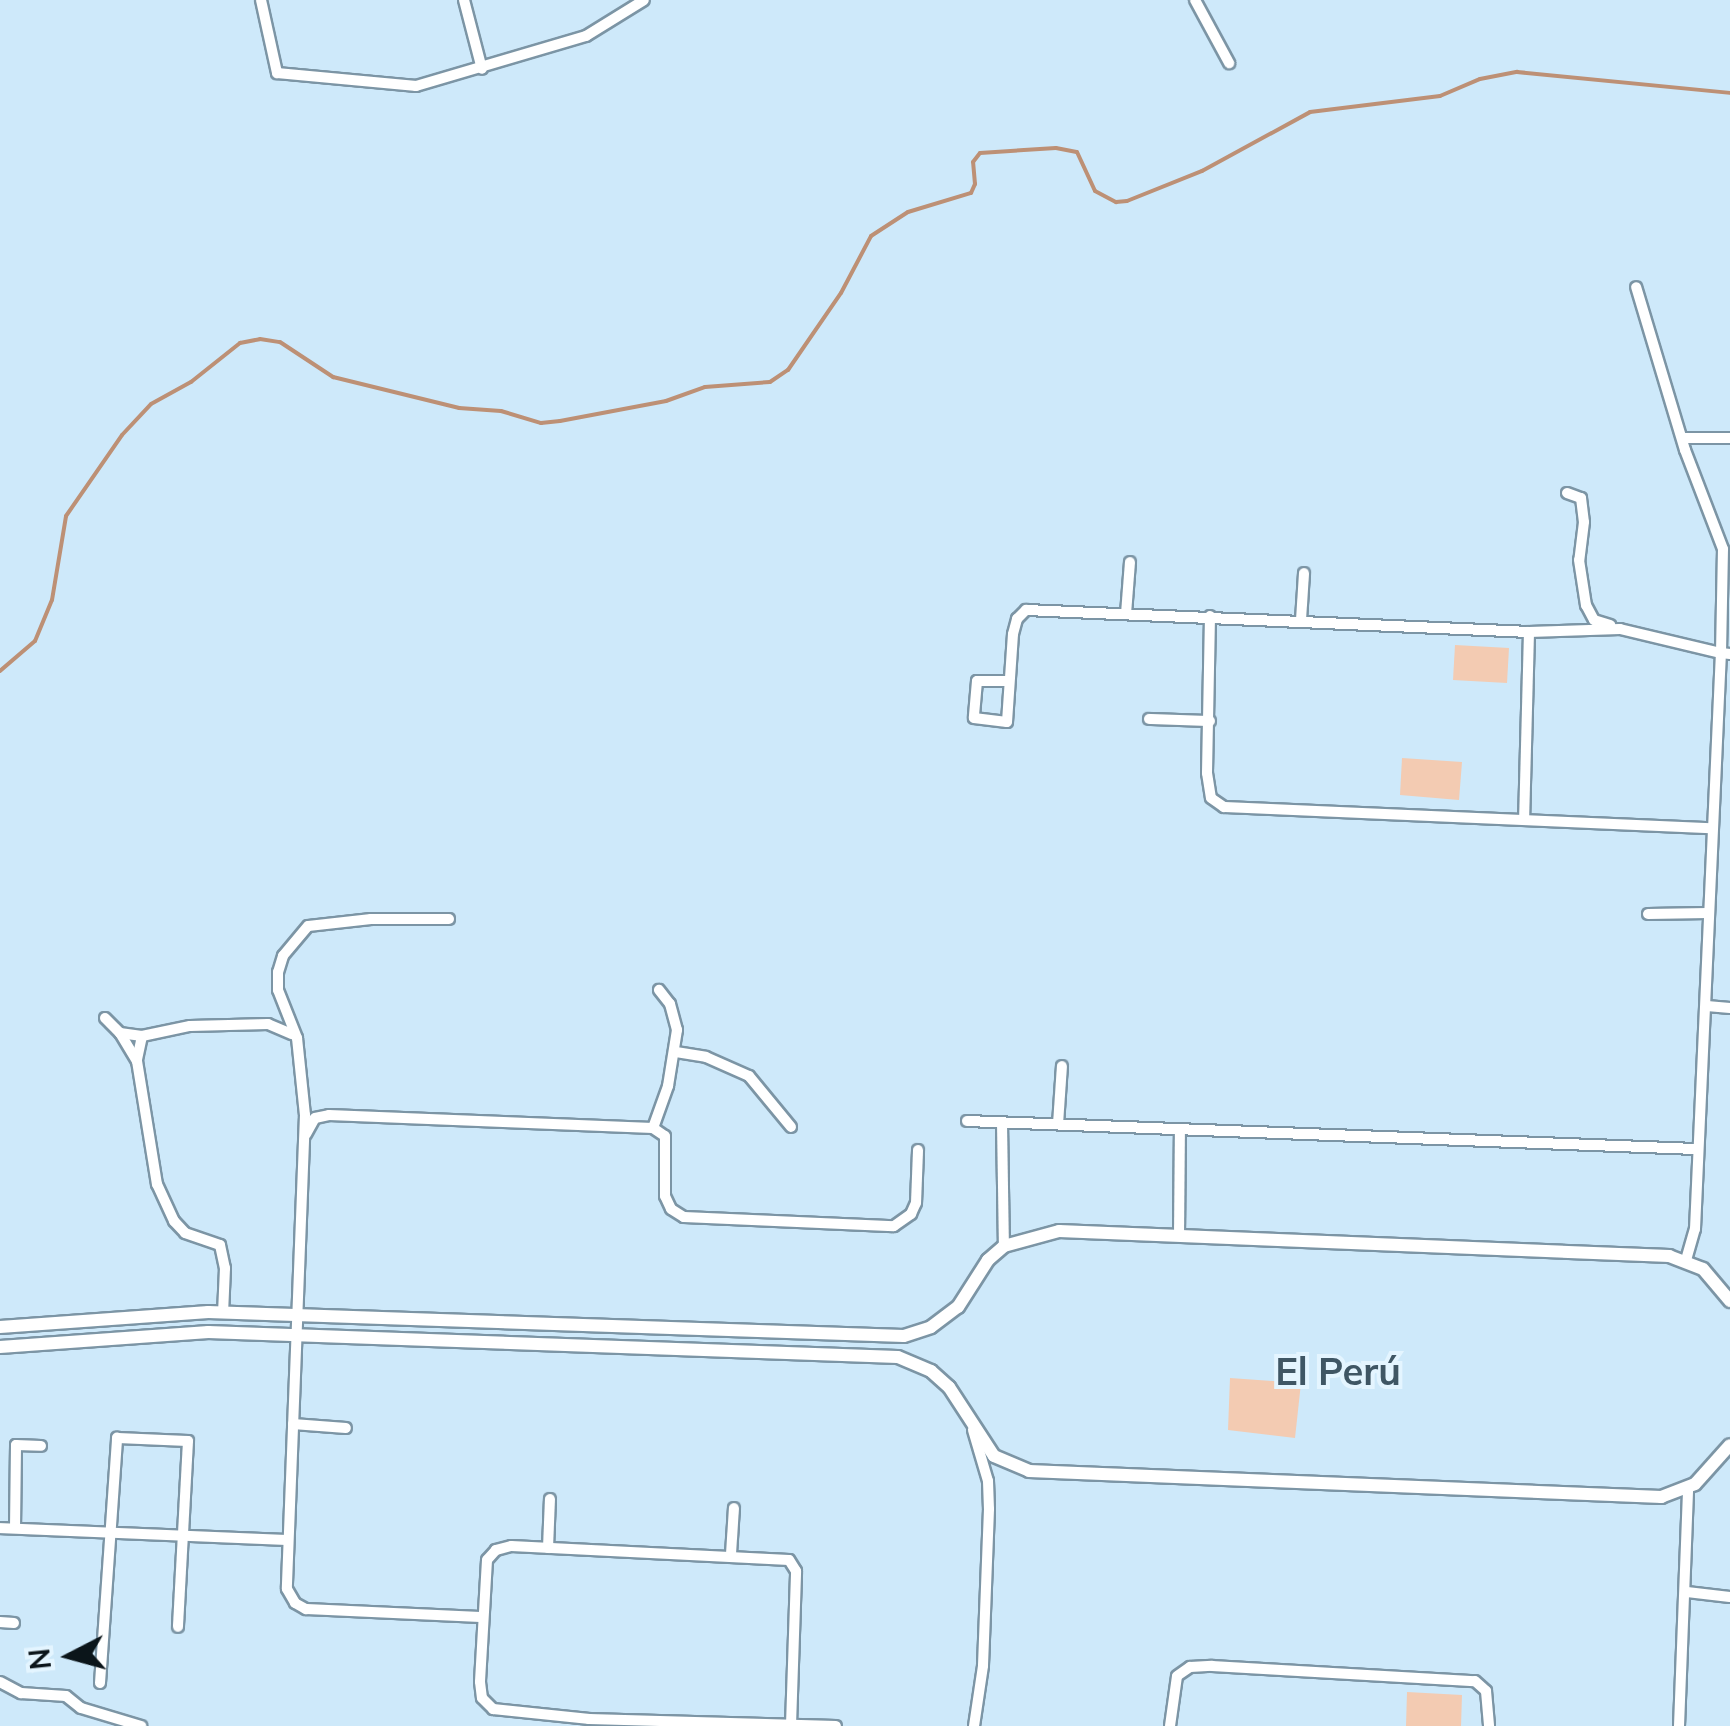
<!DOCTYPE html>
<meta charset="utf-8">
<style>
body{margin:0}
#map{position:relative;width:1730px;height:1726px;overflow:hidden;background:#cee9fa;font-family:Mulish,sans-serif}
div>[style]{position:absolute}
.green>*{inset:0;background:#f3cbb2}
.stream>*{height:4px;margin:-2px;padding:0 2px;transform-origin:2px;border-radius:2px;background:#bd9075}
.roads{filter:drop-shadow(2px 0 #7c95a5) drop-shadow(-2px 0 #7c95a5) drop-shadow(0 2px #7c95a5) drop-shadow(0 -2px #7c95a5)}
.minor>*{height:10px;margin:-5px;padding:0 5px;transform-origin:5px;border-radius:5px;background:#fff}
.tertiary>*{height:12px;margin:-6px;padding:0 6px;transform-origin:6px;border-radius:6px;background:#fff}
span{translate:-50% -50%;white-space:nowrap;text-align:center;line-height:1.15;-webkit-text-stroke:8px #e4f5ff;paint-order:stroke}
.district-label{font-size:38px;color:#3f5664;font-weight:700}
.north{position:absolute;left:20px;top:1606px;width:100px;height:100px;-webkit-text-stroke:8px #e4f5ff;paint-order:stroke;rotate:264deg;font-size:28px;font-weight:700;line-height:40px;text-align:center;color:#0b151a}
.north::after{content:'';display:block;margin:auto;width:35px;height:45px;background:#0b151a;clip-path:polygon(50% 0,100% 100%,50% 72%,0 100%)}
</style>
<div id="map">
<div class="green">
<i style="clip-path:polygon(1455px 645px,1509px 648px,1507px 683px,1453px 680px)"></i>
<i style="clip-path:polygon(1402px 758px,1462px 762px,1459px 800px,1400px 795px)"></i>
<i style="clip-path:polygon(1230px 1378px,1301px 1383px,1295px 1438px,1228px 1430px)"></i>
<i style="clip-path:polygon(1407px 1692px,1462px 1695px,1461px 1726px,1406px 1726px)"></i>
</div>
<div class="stream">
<i style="left:0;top:671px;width:46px;rotate:-40.6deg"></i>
<i style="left:35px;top:641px;width:44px;rotate:-67.5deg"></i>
<i style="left:52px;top:600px;width:85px;rotate:-80.5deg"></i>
<i style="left:66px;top:516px;width:98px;rotate:-55.3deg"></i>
<i style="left:122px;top:435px;width:42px;rotate:-46.9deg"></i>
<i style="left:151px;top:404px;width:46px;rotate:-28.8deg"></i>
<i style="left:191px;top:382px;width:63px;rotate:-38.5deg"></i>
<i style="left:240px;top:343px;width:20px;rotate:-11deg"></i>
<i style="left:260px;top:339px;width:20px;rotate:9deg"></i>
<i style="left:280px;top:342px;width:64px;rotate:33.4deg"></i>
<i style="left:333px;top:377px;width:130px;rotate:13.8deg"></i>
<i style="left:459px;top:408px;width:42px;rotate:4.1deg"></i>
<i style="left:501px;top:411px;width:42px;rotate:16.7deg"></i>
<i style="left:541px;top:423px;width:19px;rotate:-6deg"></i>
<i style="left:560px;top:421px;width:108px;rotate:-10.7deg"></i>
<i style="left:666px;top:401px;width:41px;rotate:-19.7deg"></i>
<i style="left:705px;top:387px;width:65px;rotate:-4.4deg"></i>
<i style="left:770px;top:382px;width:22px;rotate:-34deg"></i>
<i style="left:788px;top:370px;width:93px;rotate:-55.5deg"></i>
<i style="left:841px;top:293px;width:64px;rotate:-62.2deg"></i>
<i style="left:871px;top:236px;width:44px;rotate:-33deg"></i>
<i style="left:908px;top:212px;width:66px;rotate:-16.8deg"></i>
<i style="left:971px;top:193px;width:10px;rotate:-66deg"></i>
<i style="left:975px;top:184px;width:22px;rotate:-95deg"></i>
<i style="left:973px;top:162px;width:11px;rotate:-52deg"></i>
<i style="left:980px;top:153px;width:76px;rotate:-3.8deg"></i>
<i style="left:1056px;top:148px;width:21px;rotate:11deg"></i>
<i style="left:1077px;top:152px;width:43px;rotate:65.2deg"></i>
<i style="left:1095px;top:191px;width:24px;rotate:28deg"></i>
<i style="left:1116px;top:202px;width:11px;rotate:-5deg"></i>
<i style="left:1127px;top:201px;width:81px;rotate:-21.8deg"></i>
<i style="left:1202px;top:171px;width:123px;rotate:-28.6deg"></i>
<i style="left:1310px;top:112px;width:131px;rotate:-7deg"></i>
<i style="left:1440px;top:96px;width:43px;rotate:-23deg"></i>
<i style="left:1480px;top:79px;width:38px;rotate:-11deg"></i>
<i style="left:1517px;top:72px;width:214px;rotate:5.6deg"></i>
</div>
<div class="roads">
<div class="minor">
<i style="left:261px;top:0;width:75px;rotate:77.6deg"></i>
<i style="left:277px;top:73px;width:140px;rotate:5.3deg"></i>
<i style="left:416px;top:86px;width:177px;rotate:-16.4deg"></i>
<i style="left:586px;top:36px;width:68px;rotate:-31.8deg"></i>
<i style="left:464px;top:0;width:71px;rotate:75.4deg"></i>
<i style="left:1195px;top:0;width:72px;rotate:61.6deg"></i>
<i style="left:1683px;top:438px;width:47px"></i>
<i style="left:1567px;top:493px;width:15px;rotate:20deg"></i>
<i style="left:1581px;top:498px;width:24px;rotate:83deg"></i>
<i style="left:1584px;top:522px;width:38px;rotate:97deg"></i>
<i style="left:1579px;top:560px;width:46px;rotate:81.2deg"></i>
<i style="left:1586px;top:605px;width:17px;rotate:62deg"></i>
<i style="left:1594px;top:620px;width:17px;rotate:17deg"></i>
<i style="left:1126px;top:614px;width:52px;rotate:-85.6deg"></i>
<i style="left:1210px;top:616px;width:157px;rotate:91.1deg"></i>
<i style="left:1207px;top:773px;width:25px;rotate:81deg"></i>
<i style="left:1211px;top:798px;width:16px;rotate:35deg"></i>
<i style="left:1224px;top:807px;width:488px;rotate:2.5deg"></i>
<i style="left:1301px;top:620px;width:47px;rotate:-86.3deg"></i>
<i style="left:1529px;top:632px;width:91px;rotate:-1.9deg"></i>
<i style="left:1620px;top:629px;width:104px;rotate:13.4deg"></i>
<i style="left:1721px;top:653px;width:104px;rotate:-88.9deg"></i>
<i style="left:1723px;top:549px;width:106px;rotate:-111deg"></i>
<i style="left:1685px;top:450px;width:170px;rotate:-106.7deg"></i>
<i style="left:1009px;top:681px;width:32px;rotate:180deg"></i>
<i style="left:977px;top:681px;width:37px;rotate:95deg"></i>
<i style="left:974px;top:718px;width:33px;rotate:7deg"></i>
<i style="left:1007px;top:722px;width:88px;rotate:-86.1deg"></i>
<i style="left:1013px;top:634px;width:16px;rotate:-75deg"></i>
<i style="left:1017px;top:619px;width:13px;rotate:-45deg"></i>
<i style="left:1026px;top:610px;width:503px;rotate:2.5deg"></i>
<i style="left:1529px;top:632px;width:187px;rotate:91.5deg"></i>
<i style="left:1149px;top:719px;width:61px;rotate:1.9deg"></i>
<i style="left:1648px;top:914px;width:60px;rotate:-1deg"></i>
<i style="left:449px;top:919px;width:78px;rotate:180deg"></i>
<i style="left:371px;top:919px;width:63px;rotate:173.7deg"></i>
<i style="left:308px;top:926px;width:39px;rotate:130deg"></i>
<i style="left:283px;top:956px;width:17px;rotate:107deg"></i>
<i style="left:278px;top:972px;width:18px;rotate:90deg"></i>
<i style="left:278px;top:990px;width:52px;rotate:68.4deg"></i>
<i style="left:297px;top:1038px;width:77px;rotate:84.1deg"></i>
<i style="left:305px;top:1115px;width:474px;rotate:92.2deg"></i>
<i style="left:287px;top:1589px;width:16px;rotate:60deg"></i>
<i style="left:295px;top:1603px;width:13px;rotate:29deg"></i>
<i style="left:306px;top:1609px;width:175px;rotate:2.6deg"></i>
<i style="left:1707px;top:1006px;width:23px;rotate:5deg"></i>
<i style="left:105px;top:1018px;width:21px;rotate:45deg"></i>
<i style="left:120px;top:1033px;width:22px;rotate:8deg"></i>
<i style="left:142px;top:1036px;width:25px;rotate:102deg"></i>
<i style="left:120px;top:1033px;width:33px;rotate:59deg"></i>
<i style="left:137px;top:1061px;width:125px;rotate:80.8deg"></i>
<i style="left:157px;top:1184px;width:41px;rotate:65.3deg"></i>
<i style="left:174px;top:1221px;width:16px;rotate:47deg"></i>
<i style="left:185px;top:1233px;width:37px;rotate:19deg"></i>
<i style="left:220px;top:1245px;width:24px;rotate:78deg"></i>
<i style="left:225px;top:1268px;width:45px;rotate:92.5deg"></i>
<i style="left:142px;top:1036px;width:49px;rotate:-11.8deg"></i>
<i style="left:190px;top:1026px;width:78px;rotate:-1.5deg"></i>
<i style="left:268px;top:1024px;width:26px;rotate:23deg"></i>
<i style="left:676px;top:1052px;width:30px;rotate:9deg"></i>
<i style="left:706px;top:1057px;width:47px;rotate:23.8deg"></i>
<i style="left:749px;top:1076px;width:66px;rotate:50.5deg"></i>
<i style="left:967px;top:1121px;width:731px;rotate:2.2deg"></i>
<i style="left:1002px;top:1123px;width:123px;rotate:89.1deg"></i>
<i style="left:1058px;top:1124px;width:58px;rotate:-86.1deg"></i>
<i style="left:653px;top:1128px;width:45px;rotate:-70.3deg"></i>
<i style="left:668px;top:1086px;width:57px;rotate:-80.9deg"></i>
<i style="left:677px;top:1030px;width:27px;rotate:-105deg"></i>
<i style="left:670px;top:1004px;width:18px;rotate:-128deg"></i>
<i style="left:306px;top:1134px;width:18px;rotate:-61deg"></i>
<i style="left:315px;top:1118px;width:14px;rotate:-12deg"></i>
<i style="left:329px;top:1115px;width:324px;rotate:2.3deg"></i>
<i style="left:653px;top:1128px;width:14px;rotate:34deg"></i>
<i style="left:665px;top:1136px;width:60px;rotate:90deg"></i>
<i style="left:665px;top:1196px;width:14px;rotate:65deg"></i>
<i style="left:671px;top:1209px;width:15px;rotate:32deg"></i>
<i style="left:684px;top:1217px;width:210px;rotate:2.5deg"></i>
<i style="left:894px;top:1226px;width:21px;rotate:-35deg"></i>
<i style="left:911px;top:1214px;width:12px;rotate:-66deg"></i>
<i style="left:916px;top:1203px;width:53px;rotate:-87.8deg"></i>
<i style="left:1179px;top:1236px;width:107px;rotate:-89.5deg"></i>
<i style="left:1686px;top:1260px;width:32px;rotate:-74deg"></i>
<i style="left:1695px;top:1229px;width:577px;rotate:-87.42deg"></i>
<i style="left:1721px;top:653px;width:9px;rotate:6deg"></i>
<i style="left:293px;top:1424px;width:53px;rotate:4.3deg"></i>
<i style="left:973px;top:1430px;width:53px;rotate:73.6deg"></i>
<i style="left:988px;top:1481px;width:28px;rotate:88deg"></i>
<i style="left:989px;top:1509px;width:157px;rotate:92.2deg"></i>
<i style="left:983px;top:1666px;width:61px;rotate:98.5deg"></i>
<i style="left:0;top:1528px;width:288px;rotate:2.4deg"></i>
<i style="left:15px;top:1528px;width:83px;rotate:-89.3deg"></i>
<i style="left:16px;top:1445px;width:25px;rotate:2deg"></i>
<i style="left:548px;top:1548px;width:49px;rotate:-87.7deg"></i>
<i style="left:731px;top:1554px;width:46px;rotate:-86.3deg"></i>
<i style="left:1687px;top:1592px;width:43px;rotate:6.6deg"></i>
<i style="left:0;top:1622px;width:14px;rotate:4deg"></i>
<i style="left:0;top:1682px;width:24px;rotate:28deg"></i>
<i style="left:21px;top:1693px;width:45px;rotate:3.8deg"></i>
<i style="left:66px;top:1696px;width:19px;rotate:39deg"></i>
<i style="left:81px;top:1708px;width:63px;rotate:16.7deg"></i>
<i style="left:100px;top:1683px;width:246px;rotate:-86deg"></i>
<i style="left:117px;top:1438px;width:71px;rotate:2.4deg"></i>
<i style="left:188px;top:1441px;width:186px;rotate:93.1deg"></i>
<i style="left:791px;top:1725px;width:154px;rotate:-88.1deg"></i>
<i style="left:796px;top:1571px;width:13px;rotate:-122deg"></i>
<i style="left:789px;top:1560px;width:278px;rotate:-177.1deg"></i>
<i style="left:511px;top:1546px;width:16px;rotate:165deg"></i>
<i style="left:496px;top:1550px;width:13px;rotate:132deg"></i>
<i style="left:487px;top:1560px;width:122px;rotate:93.3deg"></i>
<i style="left:480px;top:1682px;width:16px;rotate:83deg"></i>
<i style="left:482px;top:1698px;width:16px;rotate:45deg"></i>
<i style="left:493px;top:1709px;width:97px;rotate:5.9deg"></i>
<i style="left:589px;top:1719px;width:247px;rotate:1.6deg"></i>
<i style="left:1170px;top:1726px;width:50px;rotate:-82deg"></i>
<i style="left:1177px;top:1676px;width:16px;rotate:-35deg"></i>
<i style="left:1190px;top:1667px;width:22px;rotate:-3deg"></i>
<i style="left:1212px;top:1666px;width:263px;rotate:3.3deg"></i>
<i style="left:1475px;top:1681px;width:15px;rotate:42deg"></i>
<i style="left:1486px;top:1691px;width:35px;rotate:85deg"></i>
<i style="left:1679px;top:1726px;width:238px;rotate:-87.8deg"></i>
</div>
<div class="tertiary">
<i style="left:0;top:1327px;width:209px;rotate:-4.1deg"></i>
<i style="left:208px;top:1312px;width:696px;rotate:1.97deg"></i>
<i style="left:904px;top:1336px;width:28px;rotate:-18deg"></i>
<i style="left:931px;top:1327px;width:34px;rotate:-37deg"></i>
<i style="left:958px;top:1307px;width:56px;rotate:-57.4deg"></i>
<i style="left:988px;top:1260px;width:21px;rotate:-41deg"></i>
<i style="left:1004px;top:1246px;width:57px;rotate:-15.3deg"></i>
<i style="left:1059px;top:1231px;width:611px;rotate:2.35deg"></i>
<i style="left:1669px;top:1256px;width:36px;rotate:21deg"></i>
<i style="left:1703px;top:1269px;width:42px;rotate:49.8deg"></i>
<i style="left:0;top:1347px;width:209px;rotate:-4.1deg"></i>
<i style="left:208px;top:1332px;width:690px;rotate:2.08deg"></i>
<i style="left:898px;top:1357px;width:36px;rotate:23deg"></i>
<i style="left:931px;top:1371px;width:24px;rotate:42deg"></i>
<i style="left:949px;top:1387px;width:82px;rotate:56.9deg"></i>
<i style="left:994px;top:1456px;width:38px;rotate:23deg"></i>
<i style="left:1029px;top:1471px;width:633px;rotate:2.36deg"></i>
<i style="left:1661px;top:1497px;width:36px;rotate:-21deg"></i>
<i style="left:1695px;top:1484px;width:52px;rotate:-48.1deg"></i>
</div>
</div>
<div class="district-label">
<span style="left:1338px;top:1372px">El Perú</span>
</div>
<div class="north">N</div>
</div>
